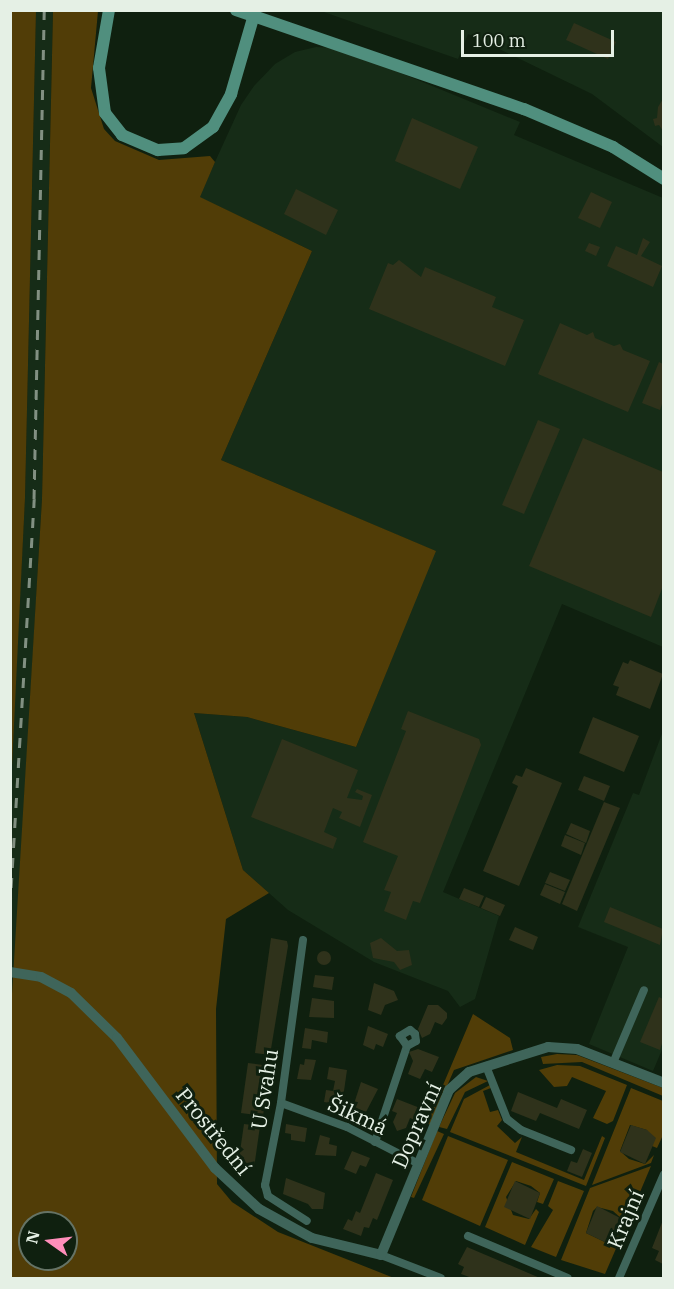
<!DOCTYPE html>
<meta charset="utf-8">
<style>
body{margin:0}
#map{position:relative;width:674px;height:1289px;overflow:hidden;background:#0f200f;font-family:"IBM Plex Serif",serif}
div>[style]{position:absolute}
.built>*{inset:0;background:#162c17}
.green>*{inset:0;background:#513d07}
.building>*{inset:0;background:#2f321b}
.round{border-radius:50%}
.minor>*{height:8px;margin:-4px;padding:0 4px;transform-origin:4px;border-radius:4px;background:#3f655a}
.tertiary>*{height:10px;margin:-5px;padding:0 5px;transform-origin:5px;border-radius:5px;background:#3f655a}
.secondary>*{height:12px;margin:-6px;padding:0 6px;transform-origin:6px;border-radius:6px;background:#508f7e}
.rail>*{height:3px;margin-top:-1.5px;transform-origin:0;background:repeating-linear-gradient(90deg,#829082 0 10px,transparent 0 20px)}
span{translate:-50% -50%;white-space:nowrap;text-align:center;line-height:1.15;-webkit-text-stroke:6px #0f200f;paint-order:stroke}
.street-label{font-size:21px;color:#e5f0e5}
.frame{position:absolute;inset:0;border:12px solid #e5f0e5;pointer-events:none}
.north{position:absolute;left:18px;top:1211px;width:60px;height:60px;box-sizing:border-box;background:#0f200f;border:2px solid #657365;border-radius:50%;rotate:284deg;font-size:16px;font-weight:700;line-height:24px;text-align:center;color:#e5f0e5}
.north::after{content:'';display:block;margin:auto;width:21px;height:27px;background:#ff8eba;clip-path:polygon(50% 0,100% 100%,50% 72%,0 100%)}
.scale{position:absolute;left:461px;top:30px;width:153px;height:27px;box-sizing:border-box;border:3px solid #e5f0e5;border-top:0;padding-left:8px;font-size:18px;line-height:21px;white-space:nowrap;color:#e5f0e5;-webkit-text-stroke:4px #0f200f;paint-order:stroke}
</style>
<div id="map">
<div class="built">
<i style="clip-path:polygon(53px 10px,42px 499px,11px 1027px,10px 787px,25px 498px,36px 11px)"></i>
<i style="clip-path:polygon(321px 11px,663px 11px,663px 147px,592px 94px,468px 34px,458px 59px)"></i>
<i style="clip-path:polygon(316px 47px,340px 48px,520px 122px,514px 135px,663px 198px,663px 647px,562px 604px,443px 892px,499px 916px,475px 999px,460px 1007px,448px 991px,374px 962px,288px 910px,243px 870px,194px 713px,247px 717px,356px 747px,435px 551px,221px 460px,312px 251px,199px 197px,241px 105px,254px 86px,275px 64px,295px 52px)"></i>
<i style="clip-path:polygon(663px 731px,664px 1045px,653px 1071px,589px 1044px,628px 947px,578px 927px,633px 793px,639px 795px)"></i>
</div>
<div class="green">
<i style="clip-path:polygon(36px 11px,25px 498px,11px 787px,10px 11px)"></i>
<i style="clip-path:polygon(evenodd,53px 11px,98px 11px,91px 88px,104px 129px,115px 141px,159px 160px,210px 156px,215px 162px,200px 197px,312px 251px,221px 460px,436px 551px,356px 747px,247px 717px,194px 713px,243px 870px,269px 893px,226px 919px,216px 1009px,217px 1184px,232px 1202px,278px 1232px,394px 1278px,11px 1278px,10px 1027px,42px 499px,53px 11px,30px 1223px,66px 1223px,66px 1259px,30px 1259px,30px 1223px)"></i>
<i style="clip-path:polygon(473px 1014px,510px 1038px,513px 1050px,454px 1070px,430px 1125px,427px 1123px)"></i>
<i style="clip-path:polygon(557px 1054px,577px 1055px,663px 1088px,663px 1096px,582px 1062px,543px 1064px,541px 1057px)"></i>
<i style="clip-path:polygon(557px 1065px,580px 1066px,627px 1085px,613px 1121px,607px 1124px,593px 1118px,606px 1091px,572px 1077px,567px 1086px,554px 1087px,539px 1070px)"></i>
<i style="clip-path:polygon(476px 1077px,488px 1081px,465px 1092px,447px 1129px,439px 1127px,455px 1093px)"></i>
<i style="clip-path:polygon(490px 1085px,491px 1088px,483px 1091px,490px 1112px,498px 1110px,502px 1120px,497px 1126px,515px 1143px,522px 1137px,516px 1152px,584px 1180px,602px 1136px,605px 1138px,586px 1186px,450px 1132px,464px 1099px)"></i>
<i style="clip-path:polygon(631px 1088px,663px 1101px,663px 1135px,657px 1148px,652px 1146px,647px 1130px,630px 1125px,620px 1151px,629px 1159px,645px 1164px,654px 1155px,651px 1163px,592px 1185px)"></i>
<i style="clip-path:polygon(437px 1131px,444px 1134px,414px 1198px,411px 1197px)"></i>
<i style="clip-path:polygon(448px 1136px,508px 1160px,480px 1226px,422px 1200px)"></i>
<i style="clip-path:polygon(512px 1162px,554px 1179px,543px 1204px,537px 1202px,540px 1193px,531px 1186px,516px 1181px,506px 1197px,513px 1215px,529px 1219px,536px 1209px,539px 1212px,525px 1245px,485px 1227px)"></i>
<i style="clip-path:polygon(651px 1166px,624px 1230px,619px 1227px,622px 1219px,613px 1211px,597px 1207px,593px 1211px,586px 1233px,611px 1245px,618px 1235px,621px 1237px,605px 1274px,561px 1260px,590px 1188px)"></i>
<i style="clip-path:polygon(558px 1181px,584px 1191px,556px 1257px,531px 1247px,553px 1210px,548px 1206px)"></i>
</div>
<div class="building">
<i style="clip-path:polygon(574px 23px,616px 42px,608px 59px,566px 40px)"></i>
<i style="clip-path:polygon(663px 99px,663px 131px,659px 125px,655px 126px,653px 119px,657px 118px,658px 107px)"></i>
<i style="clip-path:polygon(412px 118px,478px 147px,460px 189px,395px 161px)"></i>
<i style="clip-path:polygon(296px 189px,338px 210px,326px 235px,284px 214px)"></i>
<i style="clip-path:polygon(591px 192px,612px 202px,600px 228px,578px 218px)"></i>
<i style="clip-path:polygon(643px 238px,650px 242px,641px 256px,662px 266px,653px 287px,607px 266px,616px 246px,637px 255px)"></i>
<i style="clip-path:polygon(589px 243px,600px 247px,596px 256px,585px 251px)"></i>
<i style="clip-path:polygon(399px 260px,421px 277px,425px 267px,496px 297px,492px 307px,524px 320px,505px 366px,369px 309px,388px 263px,393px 265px)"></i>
<i style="clip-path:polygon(560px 323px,587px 335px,593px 332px,595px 338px,614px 346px,620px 344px,623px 350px,650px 361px,628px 412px,538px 374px)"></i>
<i style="clip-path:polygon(659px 362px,663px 364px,663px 401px,660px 410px,642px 403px)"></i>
<i style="clip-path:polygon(538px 420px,560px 429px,524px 514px,502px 505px)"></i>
<i style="clip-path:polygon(583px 438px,663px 472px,663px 586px,651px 617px,529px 566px)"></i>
<i style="clip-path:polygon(630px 660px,663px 674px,650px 709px,616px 695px,619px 687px,613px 685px,623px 662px,628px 664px)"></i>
<i style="clip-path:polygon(408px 711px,479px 739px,481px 745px,420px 903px,413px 901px,406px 920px,384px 911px,391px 892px,384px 890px,398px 856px,363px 842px,406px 731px,401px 729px)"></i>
<i style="clip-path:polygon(593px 717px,639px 736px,624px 772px,579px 753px)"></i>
<i style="clip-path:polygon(282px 739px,358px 770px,347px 798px,362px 800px,363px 796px,355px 792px,357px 789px,372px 795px,360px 827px,339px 818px,342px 812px,333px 808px,324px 832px,337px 838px,333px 849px,251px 817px)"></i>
<i style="clip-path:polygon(526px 768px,562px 783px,519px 886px,483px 871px,518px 786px,512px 783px,516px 775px,522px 777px)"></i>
<i style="clip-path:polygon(584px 776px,610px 786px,604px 801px,578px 790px)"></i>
<i style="clip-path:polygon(604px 802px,620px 808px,577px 911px,562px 904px)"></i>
<i style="clip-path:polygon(571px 823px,590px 831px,586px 843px,566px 834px)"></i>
<i style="clip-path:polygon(565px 835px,585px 843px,581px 855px,561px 846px)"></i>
<i style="clip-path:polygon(550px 872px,570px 880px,565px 891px,545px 883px)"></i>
<i style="clip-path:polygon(545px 884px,565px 892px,560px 904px,540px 895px)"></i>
<i style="clip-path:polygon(464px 888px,484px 896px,479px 907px,459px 899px)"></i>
<i style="clip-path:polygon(486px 897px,505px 905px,500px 916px,481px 908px)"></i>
<i style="clip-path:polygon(610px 907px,663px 929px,660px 945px,604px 922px)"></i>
<i style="clip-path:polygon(515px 927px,538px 937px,533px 950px,509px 940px)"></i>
<i style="clip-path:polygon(271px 938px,287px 941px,288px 946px,270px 1055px,255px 1053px)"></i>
<i style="clip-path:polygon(381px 938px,397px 951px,409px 950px,412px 965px,400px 970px,394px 962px,373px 958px,370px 943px)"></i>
<i class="round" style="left:317px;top:951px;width:14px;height:14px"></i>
<i style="clip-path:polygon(315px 975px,334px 977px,332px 990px,313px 987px)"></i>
<i style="clip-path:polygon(374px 983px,394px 991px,398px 1000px,385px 1005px,381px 1015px,368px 1010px)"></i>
<i style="clip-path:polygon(659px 997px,663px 999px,663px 1040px,660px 1050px,640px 1042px)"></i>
<i style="clip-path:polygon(312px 998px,334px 1001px,334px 1018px,309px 1017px)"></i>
<i style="clip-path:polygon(428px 1005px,438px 1005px,447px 1013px,447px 1018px,442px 1025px,435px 1022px,430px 1034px,422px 1038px,418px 1029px)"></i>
<i style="clip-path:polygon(368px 1026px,388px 1034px,383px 1047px,376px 1044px,374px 1050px,363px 1045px)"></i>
<i style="clip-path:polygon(305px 1028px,328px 1032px,327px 1043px,312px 1040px,311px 1049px,302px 1048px)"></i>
<i style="clip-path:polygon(418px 1049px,439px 1057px,432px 1072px,425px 1069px,420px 1079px,408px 1074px,413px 1061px,409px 1052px)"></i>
<i style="clip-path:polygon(305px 1059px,316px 1060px,311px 1080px,297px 1079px,300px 1064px,304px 1065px)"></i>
<i style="clip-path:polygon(248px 1063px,270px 1066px,263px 1116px,241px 1113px)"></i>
<i style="clip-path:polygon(329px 1067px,347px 1070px,342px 1105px,324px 1102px,326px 1090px,333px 1091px,335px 1081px,327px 1079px)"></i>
<i style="clip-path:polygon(361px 1082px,378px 1089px,366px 1112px,353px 1107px)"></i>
<i style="clip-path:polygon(518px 1092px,557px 1108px,561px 1099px,587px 1110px,579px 1129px,540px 1113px,536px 1121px,511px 1111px)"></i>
<i style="clip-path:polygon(397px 1099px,420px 1108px,415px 1120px,410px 1118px,406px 1128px,397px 1131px,393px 1122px,397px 1113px,392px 1111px)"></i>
<i style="clip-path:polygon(244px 1124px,260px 1126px,254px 1168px,238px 1165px)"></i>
<i style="clip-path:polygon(286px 1124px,307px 1128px,305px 1142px,291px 1140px,291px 1134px,285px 1133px)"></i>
<i style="clip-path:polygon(631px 1125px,647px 1130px,656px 1138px,645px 1164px,620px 1152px)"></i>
<i style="clip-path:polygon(320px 1135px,330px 1138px,329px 1144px,337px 1146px,336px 1156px,315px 1155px)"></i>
<i style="clip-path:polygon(583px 1149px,592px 1153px,582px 1177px,567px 1171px,571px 1161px,577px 1163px)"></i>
<i style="clip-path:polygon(352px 1151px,370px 1158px,366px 1167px,360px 1165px,356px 1174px,344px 1169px)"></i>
<i style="clip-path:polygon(376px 1173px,393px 1180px,377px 1220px,373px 1218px,369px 1228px,364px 1227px,361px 1236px,343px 1229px,348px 1219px,352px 1221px,356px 1211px,360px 1213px)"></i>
<i style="clip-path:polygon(286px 1178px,325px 1193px,323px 1209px,312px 1209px,308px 1204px,283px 1194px)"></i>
<i style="clip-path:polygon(515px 1181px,540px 1193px,530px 1219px,504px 1207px)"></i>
<i style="clip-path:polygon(597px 1206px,622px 1219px,611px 1245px,586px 1233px)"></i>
<i style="clip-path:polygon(663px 1220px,663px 1264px,655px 1260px,659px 1251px,652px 1248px)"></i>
<i style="clip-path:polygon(467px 1247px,519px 1269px,540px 1278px,472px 1278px,461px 1274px,464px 1267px,458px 1264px)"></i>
</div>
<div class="minor">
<i style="left:303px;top:940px;width:164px;rotate:97.7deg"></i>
<i style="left:281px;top:1103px;width:84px;rotate:101deg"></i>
<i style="left:265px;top:1185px;width:11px;rotate:75deg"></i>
<i style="left:268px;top:1196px;width:46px;rotate:32.7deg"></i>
<i style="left:613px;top:1063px;width:79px;rotate:-67deg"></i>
<i style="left:486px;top:1066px;width:57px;rotate:68.4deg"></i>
<i style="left:507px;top:1119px;width:18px;rotate:38deg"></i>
<i style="left:521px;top:1130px;width:54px;rotate:21.8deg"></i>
<i style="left:281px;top:1103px;width:70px;rotate:20deg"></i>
<i style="left:347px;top:1127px;width:81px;rotate:27.2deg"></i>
<i style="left:375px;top:1142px;width:101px;rotate:-71.6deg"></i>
<i style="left:407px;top:1046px;width:10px;rotate:-29deg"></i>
<i style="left:416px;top:1041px;width:7px;rotate:-98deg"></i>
<i style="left:415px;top:1034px;width:6px;rotate:-141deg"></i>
<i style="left:410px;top:1030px;width:12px;rotate:149deg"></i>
<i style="left:400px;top:1036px;width:12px;rotate:55deg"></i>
<i style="left:468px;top:1236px;width:108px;rotate:22.8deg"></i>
<i style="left:381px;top:1255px;width:64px;rotate:21deg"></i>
<i style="left:619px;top:1278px;width:113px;rotate:-66.6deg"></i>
</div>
<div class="tertiary">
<i style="left:10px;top:972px;width:31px;rotate:9deg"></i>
<i style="left:41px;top:977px;width:34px;rotate:28deg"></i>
<i style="left:71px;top:993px;width:64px;rotate:44.4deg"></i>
<i style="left:117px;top:1038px;width:163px;rotate:53deg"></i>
<i style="left:215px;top:1168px;width:60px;rotate:43deg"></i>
<i style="left:259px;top:1209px;width:60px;rotate:28.7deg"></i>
<i style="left:312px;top:1238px;width:71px;rotate:13.8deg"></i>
<i style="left:381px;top:1255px;width:178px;rotate:-67.6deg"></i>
<i style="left:449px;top:1090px;width:27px;rotate:-42deg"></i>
<i style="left:469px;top:1072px;width:83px;rotate:-17.6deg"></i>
<i style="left:548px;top:1047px;width:29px;rotate:4deg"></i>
<i style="left:577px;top:1049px;width:93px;rotate:21.3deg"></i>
</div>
<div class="secondary">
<i style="left:109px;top:10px;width:59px;rotate:99.8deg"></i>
<i style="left:99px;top:68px;width:45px;rotate:82.4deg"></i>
<i style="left:105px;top:113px;width:28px;rotate:52deg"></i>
<i style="left:122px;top:135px;width:39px;rotate:23deg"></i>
<i style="left:158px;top:150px;width:26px;rotate:-4deg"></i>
<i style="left:184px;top:148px;width:36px;rotate:-36deg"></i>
<i style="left:213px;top:127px;width:38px;rotate:-61deg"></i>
<i style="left:231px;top:94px;width:82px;rotate:-73.8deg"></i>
<i style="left:236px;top:10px;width:305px;rotate:19deg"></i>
<i style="left:524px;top:109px;width:97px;rotate:23.1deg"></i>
<i style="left:613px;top:147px;width:60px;rotate:32.1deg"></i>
</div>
<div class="rail">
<i style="left:10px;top:907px;width:409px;rotate:-86.6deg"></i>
<i style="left:34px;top:499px;width:489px;rotate:-88.8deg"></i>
</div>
<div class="street-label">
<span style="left:264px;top:1089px;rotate:-81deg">U Svahu</span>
<span style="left:358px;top:1115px;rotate:25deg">Šikmá</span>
<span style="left:416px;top:1125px;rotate:-66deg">Dopravní</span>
<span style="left:214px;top:1131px;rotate:51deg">Prostřední</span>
<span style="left:625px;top:1219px;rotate:-67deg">Krajní</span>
</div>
<div class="frame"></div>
<div class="north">N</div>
<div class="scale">100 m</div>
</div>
